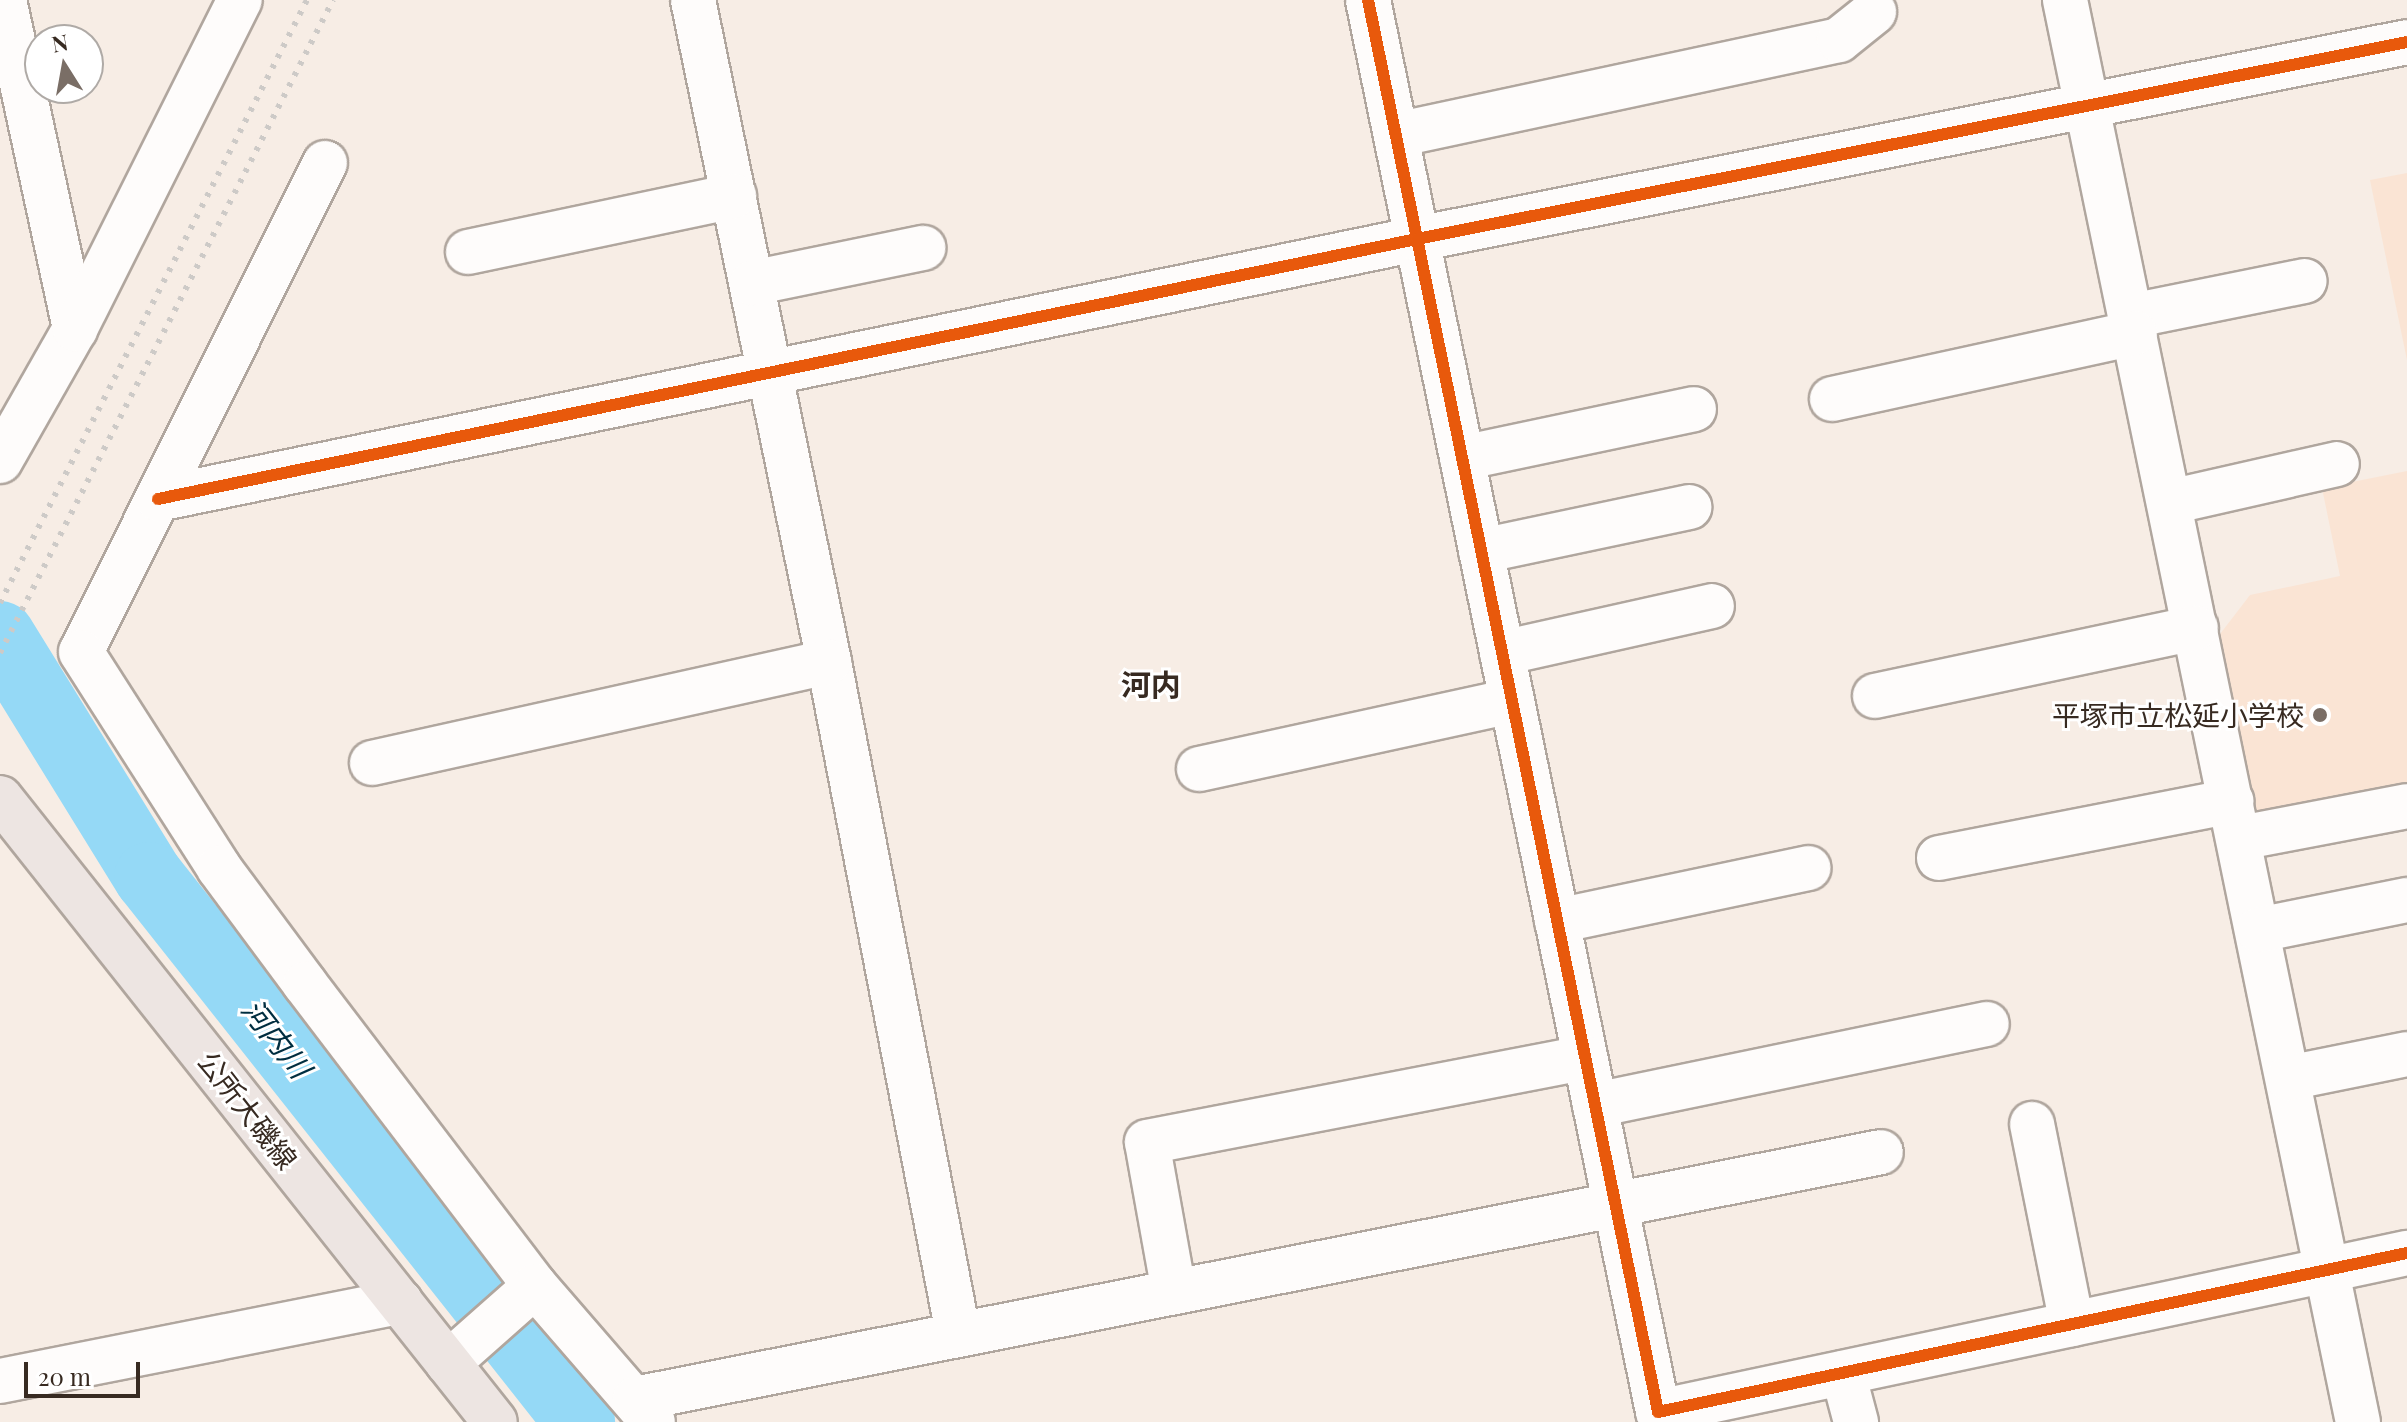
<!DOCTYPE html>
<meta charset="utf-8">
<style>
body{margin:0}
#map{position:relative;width:2407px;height:1422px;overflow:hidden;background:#f7ede5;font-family:"Playfair Display","Noto Sans JP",serif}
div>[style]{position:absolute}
.built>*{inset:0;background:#fae4d4}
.river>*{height:70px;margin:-35px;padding:0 35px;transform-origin:35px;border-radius:35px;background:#95d9f6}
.roads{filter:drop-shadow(2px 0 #b0a69e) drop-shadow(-2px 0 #b0a69e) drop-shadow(0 2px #b0a69e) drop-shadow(0 -2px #b0a69e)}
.minor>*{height:44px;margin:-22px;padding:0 22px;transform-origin:22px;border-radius:22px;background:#fefcfb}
.major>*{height:44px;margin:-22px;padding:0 22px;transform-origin:22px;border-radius:22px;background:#ede5e2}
.rail>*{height:6px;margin-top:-3px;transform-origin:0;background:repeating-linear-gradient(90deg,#cdcac7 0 4px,transparent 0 12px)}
.cycleway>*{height:12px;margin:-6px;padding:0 6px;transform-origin:6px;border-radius:6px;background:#e8590c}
.dots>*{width:22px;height:22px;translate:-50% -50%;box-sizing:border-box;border:4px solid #fff;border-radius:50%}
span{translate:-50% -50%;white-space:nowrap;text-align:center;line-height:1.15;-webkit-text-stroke:6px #fff;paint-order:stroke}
.poi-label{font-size:28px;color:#372a21}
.right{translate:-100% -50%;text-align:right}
.street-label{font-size:28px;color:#372a21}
.neighbourhood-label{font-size:30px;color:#372a21;font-weight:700}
.water-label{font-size:30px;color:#002e40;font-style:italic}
.north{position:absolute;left:24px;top:24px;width:80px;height:80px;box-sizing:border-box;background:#fff;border:2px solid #afaaa6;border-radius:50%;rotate:349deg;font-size:22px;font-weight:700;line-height:32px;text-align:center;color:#372a21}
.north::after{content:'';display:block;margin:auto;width:28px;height:36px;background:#7a6e66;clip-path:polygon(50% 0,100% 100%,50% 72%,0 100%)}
.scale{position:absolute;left:24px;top:1362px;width:116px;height:36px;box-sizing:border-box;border:4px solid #372a21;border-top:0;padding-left:10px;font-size:24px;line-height:28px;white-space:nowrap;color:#372a21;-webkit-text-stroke:6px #fff;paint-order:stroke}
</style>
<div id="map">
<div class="built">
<i style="clip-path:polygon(2407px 173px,2407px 360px,2370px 180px)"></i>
<i style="clip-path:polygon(2407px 471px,2407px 791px,2265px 821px,2251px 811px,2217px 638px,2250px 595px,2340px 576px,2322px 488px)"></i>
</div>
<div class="river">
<i style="left:0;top:636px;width:283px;rotate:58.3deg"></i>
<i style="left:149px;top:877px;width:695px;rotate:51.66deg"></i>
</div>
<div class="roads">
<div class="minor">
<i style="left:4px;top:0;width:337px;rotate:77.8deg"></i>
<i style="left:693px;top:0;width:676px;rotate:78.39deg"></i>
<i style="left:829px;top:662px;width:683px;rotate:79.12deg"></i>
<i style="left:1368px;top:0;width:1441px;rotate:78.39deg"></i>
<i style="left:1658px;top:1412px;width:766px;rotate:-11.99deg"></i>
<i style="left:2065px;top:0;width:1452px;rotate:78.36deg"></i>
<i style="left:1396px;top:135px;width:453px;rotate:-12.1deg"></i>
<i style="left:1839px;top:40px;width:45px;rotate:-38.7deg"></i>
<i style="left:325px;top:163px;width:546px;rotate:116.52deg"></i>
<i style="left:81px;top:652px;width:256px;rotate:57.4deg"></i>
<i style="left:219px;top:868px;width:144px;rotate:53.4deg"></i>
<i style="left:305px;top:984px;width:380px;rotate:52.7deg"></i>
<i style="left:535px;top:1286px;width:180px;rotate:49.1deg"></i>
<i style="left:468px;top:252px;width:272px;rotate:-11.9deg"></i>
<i style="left:752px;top:283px;width:175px;rotate:-11.6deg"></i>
<i style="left:2131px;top:316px;width:177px;rotate:-11.4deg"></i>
<i style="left:1832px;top:399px;width:310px;rotate:-12.3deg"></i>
<i style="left:1462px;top:458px;width:237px;rotate:-11.9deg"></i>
<i style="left:0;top:461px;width:152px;rotate:-60.4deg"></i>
<i style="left:75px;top:329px;width:368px;rotate:-63.4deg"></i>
<i style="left:158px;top:499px;width:1286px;rotate:-11.67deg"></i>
<i style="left:1417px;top:239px;width:1009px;rotate:-11.25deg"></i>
<i style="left:2170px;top:502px;width:171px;rotate:-12.8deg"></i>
<i style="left:1481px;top:551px;width:213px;rotate:-11.9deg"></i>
<i style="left:1502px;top:653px;width:215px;rotate:-12.6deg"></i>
<i style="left:1875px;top:696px;width:328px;rotate:-12deg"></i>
<i style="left:372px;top:763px;width:468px;rotate:-12.5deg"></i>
<i style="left:1199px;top:769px;width:320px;rotate:-12.3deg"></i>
<i style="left:2240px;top:838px;width:170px;rotate:-10.8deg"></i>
<i style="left:1939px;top:858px;width:298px;rotate:-11deg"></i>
<i style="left:1557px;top:921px;width:257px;rotate:-11.9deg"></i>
<i style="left:2258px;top:930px;width:152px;rotate:-11.4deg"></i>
<i style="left:2288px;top:1078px;width:121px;rotate:-11.4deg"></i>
<i style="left:1595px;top:1105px;width:400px;rotate:-11.7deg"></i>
<i style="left:2032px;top:1124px;width:204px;rotate:78.7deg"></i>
<i style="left:1174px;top:1292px;width:152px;rotate:-100.2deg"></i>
<i style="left:1147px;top:1142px;width:446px;rotate:-10.9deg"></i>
<i style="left:448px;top:1363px;width:116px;rotate:-41.5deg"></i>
<i style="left:1843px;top:1373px;width:51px;rotate:75.1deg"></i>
<i style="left:0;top:1381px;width:408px;rotate:-11.2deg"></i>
<i style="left:635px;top:1399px;width:1270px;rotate:-11.21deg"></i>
</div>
<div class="major">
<i style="left:0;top:798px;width:796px;rotate:51.58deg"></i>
</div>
</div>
<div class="rail">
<i style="left:0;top:603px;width:677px;rotate:-63.02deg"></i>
<i style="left:0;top:653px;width:733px;rotate:-62.98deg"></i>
</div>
<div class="cycleway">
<i style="left:1368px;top:0;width:1441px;rotate:78.39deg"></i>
<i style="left:1658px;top:1412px;width:766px;rotate:-11.99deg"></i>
<i style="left:158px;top:499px;width:1286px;rotate:-11.67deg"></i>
<i style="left:1417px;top:239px;width:1009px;rotate:-11.25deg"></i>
</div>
<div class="dots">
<i style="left:2320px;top:715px;background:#7a6e66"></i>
</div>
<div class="poi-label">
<span class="right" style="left:2304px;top:715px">平塚市立松延小学校</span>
</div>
<div class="street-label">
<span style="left:248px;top:1110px;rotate:52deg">公所大磯線</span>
</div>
<div class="neighbourhood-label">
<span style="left:1151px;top:684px">河内</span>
</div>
<div class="water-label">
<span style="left:277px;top:1038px;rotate:52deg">河内川</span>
</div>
<div class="north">N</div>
<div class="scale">20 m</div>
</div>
